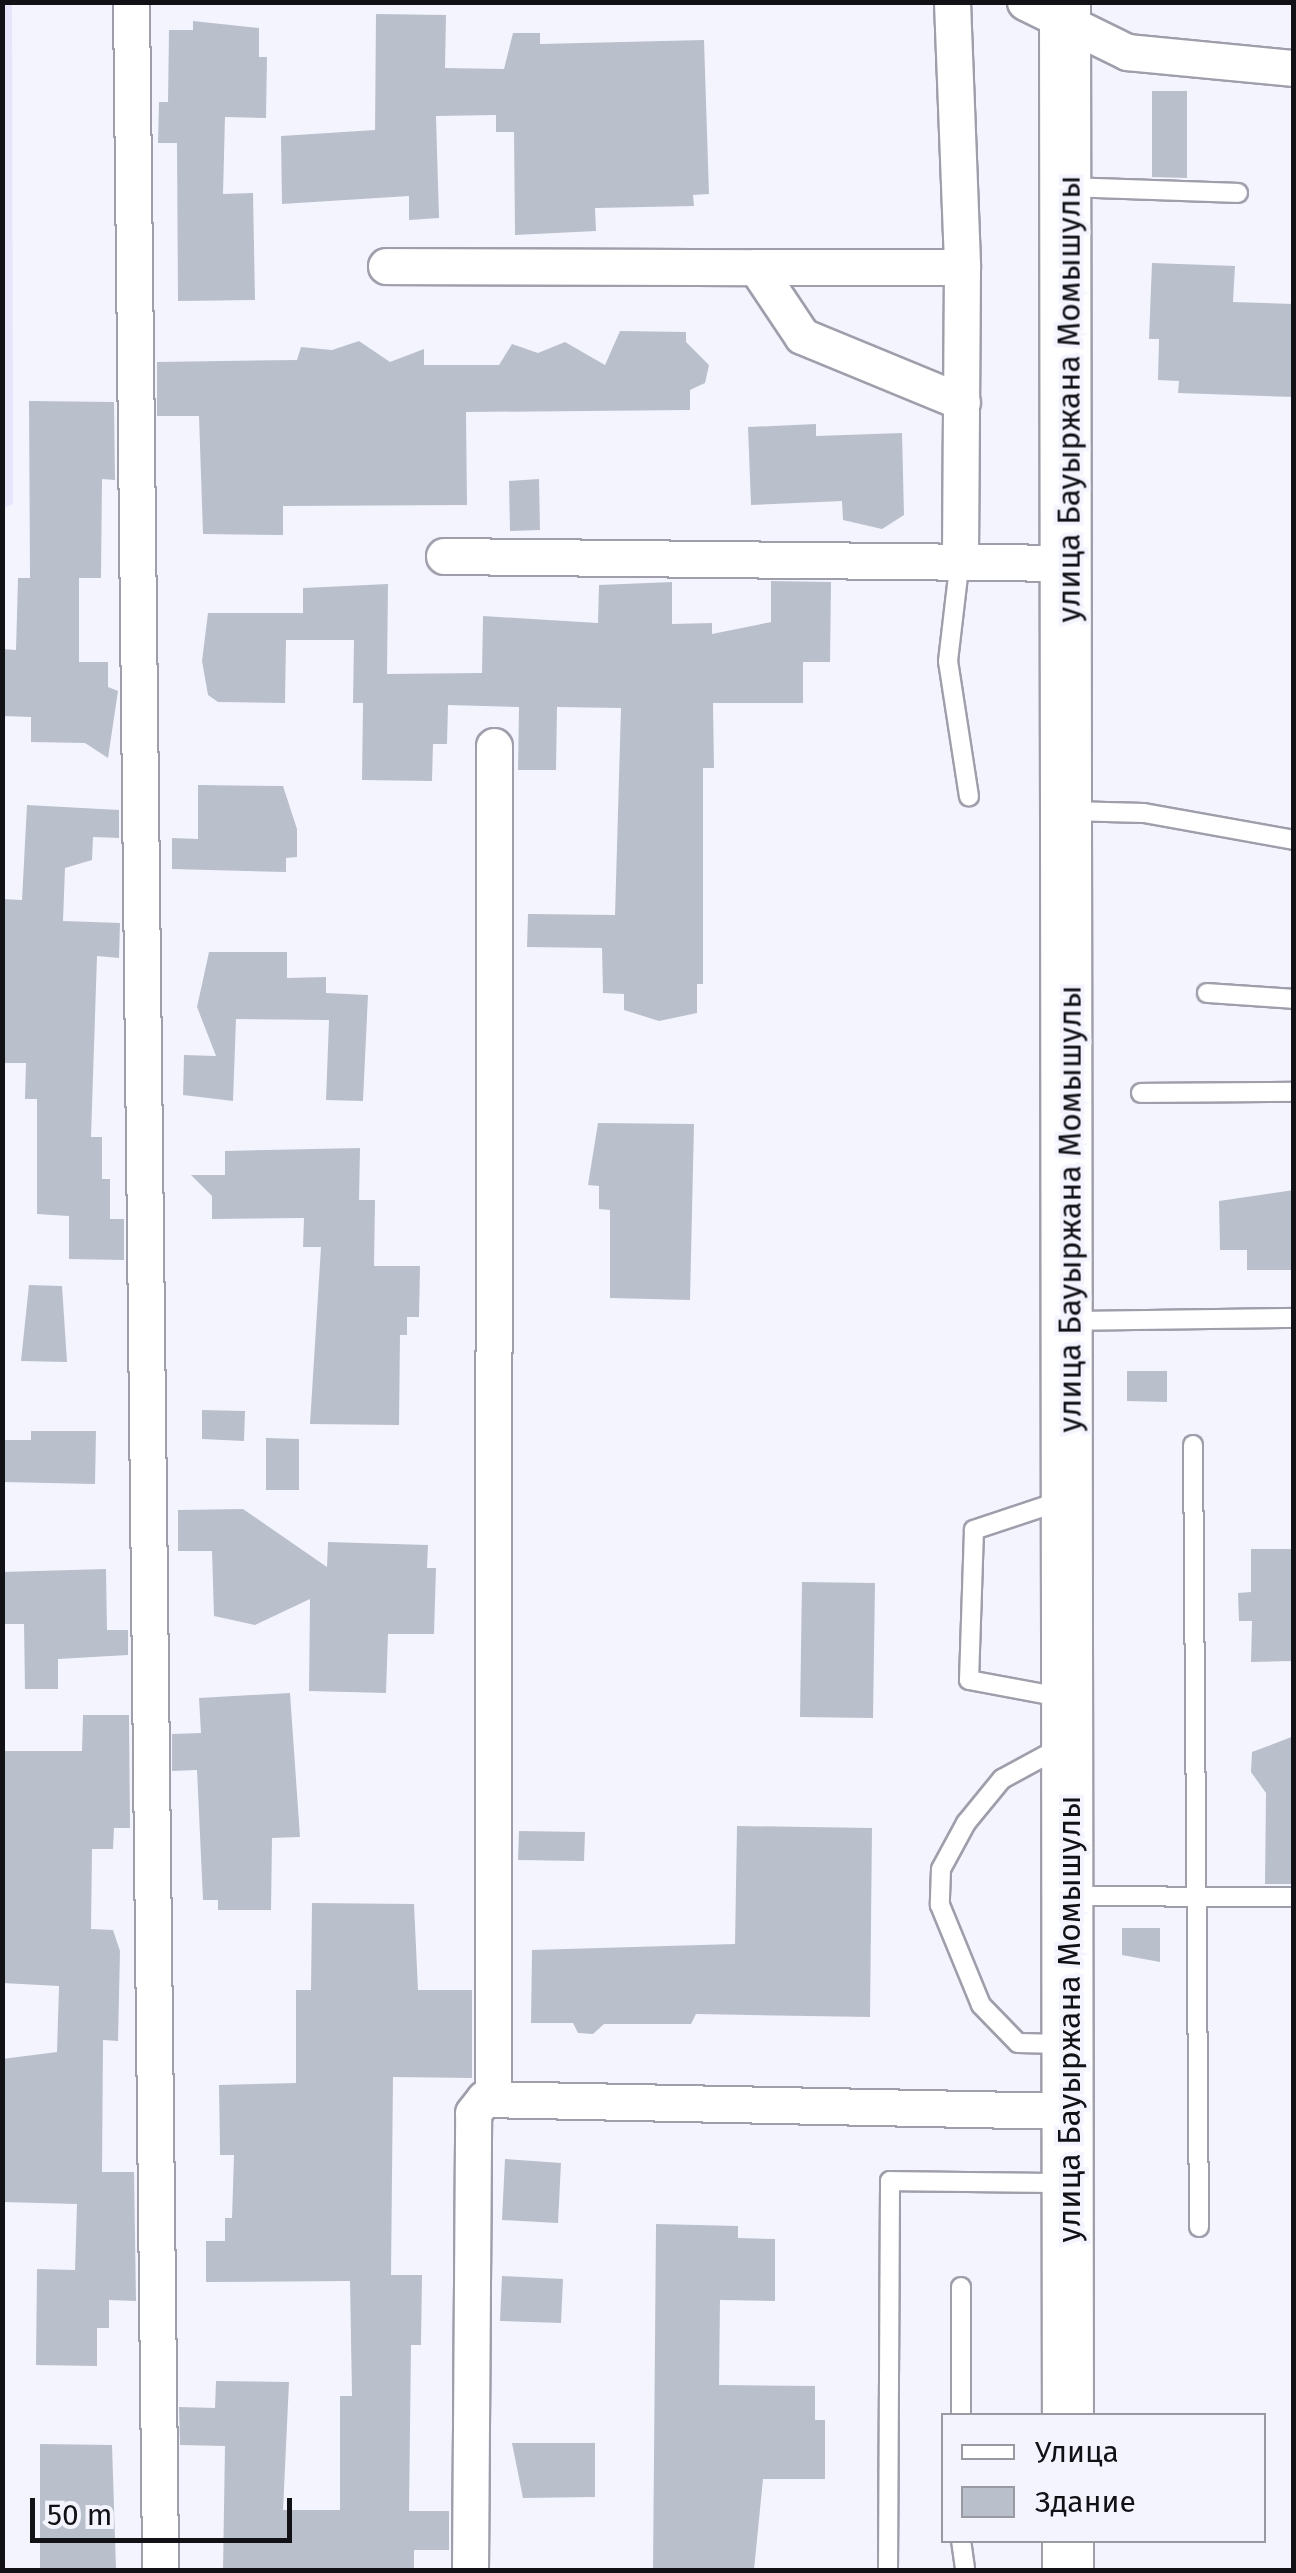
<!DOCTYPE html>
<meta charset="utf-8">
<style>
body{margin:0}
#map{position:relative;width:1296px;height:2573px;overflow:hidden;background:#f4f4ff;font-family:"Fira Sans",sans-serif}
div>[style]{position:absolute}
.built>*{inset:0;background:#e6e5fb}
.building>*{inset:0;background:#b9c0cc}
.roads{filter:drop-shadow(2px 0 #9f9eab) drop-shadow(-2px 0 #9f9eab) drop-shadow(0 2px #9f9eab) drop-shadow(0 -2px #9f9eab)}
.lane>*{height:18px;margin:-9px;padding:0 9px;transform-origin:9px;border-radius:9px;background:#fff}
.street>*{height:35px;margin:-17.5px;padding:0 17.5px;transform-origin:17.5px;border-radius:17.5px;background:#fff}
.secondary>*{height:50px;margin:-25px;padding:0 25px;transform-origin:25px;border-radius:25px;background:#fff}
span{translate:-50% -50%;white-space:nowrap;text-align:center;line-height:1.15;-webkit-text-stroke:8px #f4f4ff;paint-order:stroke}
.street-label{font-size:32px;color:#121116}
.frame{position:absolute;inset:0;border:5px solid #121116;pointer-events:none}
.legend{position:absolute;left:941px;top:2413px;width:325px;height:130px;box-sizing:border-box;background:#f4f4ff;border:2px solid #9a99a2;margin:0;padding:12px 18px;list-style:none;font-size:30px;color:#121116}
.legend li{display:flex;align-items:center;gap:20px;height:50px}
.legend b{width:50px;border:2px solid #9a99a2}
.scale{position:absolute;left:30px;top:2498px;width:262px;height:45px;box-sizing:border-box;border:5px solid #121116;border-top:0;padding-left:12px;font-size:30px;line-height:35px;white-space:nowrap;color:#121116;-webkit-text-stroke:8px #f4f4ff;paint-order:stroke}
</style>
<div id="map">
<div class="built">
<i style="clip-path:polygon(12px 3px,13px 504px,3px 508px,2px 3px)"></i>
</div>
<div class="building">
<i style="clip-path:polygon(376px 14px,446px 15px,445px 68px,504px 69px,513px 33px,540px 33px,540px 44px,704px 40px,709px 194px,693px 195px,694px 206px,595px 208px,596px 231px,515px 235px,514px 132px,496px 132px,496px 115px,436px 116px,439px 218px,409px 220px,409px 196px,282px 204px,281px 136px,375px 130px)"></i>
<i style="clip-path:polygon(193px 21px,259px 28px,259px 57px,267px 57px,266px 118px,225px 117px,223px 194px,253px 193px,255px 300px,178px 301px,177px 143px,158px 143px,159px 102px,168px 102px,169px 30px,193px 30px)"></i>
<i style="clip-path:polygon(1152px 91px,1187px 91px,1187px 178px,1152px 177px)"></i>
<i style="clip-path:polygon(1152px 263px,1235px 266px,1233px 302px,1294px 304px,1294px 397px,1178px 393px,1179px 381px,1158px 380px,1159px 339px,1149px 339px)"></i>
<i style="clip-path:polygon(620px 331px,686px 332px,686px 342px,709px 365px,705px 383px,690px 390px,690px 410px,466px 412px,467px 505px,283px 506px,283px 535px,203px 534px,199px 416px,157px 416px,157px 362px,297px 360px,301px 347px,332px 350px,359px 341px,390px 362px,424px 349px,424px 365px,499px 365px,512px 344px,538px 353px,565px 342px,605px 365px)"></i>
<i style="clip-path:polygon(29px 401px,114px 402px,115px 480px,102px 479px,101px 578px,79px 578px,79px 662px,108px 662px,108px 687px,118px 691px,108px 758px,85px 743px,31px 742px,31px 717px,2px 716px,2px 649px,16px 650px,18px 578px,30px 578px)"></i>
<i style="clip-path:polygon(816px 424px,816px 436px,902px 433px,904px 515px,882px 529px,843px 520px,842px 501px,751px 505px,748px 427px)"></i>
<i style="clip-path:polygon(539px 479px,540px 530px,510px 531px,509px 481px)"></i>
<i style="clip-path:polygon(771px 581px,831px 582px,830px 662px,803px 662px,803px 703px,713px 703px,714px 768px,703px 768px,703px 984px,697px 984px,697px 1013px,659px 1021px,624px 1010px,624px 994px,603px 993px,602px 948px,527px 947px,528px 914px,615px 915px,621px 708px,557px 707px,556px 770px,518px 770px,519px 707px,448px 705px,447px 744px,433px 744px,432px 781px,362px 780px,363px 703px,353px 703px,354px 640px,286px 640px,285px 703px,218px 702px,208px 695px,202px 661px,208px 613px,303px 613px,303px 588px,388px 584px,387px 674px,482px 673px,483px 616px,598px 623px,599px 585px,672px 582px,672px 624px,712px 623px,712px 634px,771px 622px)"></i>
<i style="clip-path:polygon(198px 785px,283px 786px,297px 829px,297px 857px,286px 858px,286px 872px,172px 869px,172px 838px,198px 839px)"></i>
<i style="clip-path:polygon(27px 805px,119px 810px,119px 838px,93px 837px,92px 860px,65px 868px,63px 921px,120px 923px,119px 958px,97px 956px,91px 1137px,102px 1137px,102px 1179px,110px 1179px,110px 1219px,124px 1219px,124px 1260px,69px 1259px,69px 1216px,37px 1214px,37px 1099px,25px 1099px,26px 1063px,2px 1063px,2px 899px,22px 900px)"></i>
<i style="clip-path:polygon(209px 952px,287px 952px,287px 978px,326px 977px,326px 993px,368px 995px,363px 1101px,326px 1100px,329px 1020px,236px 1019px,233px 1101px,183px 1095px,184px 1055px,216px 1056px,197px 1007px)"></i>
<i style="clip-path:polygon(598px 1123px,694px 1124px,690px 1300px,610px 1298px,610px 1210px,599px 1209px,599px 1186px,588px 1185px)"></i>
<i style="clip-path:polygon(360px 1148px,359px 1200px,375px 1200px,374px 1266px,420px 1266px,419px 1317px,407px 1317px,407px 1335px,400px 1335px,399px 1425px,310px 1424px,321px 1247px,303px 1247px,304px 1218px,212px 1219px,212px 1196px,191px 1175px,225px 1175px,225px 1151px)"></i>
<i style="clip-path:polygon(1294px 1190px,1294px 1270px,1247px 1270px,1247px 1250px,1220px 1250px,1219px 1201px)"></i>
<i style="clip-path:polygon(29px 1285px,62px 1286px,67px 1362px,21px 1361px)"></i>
<i style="clip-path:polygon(1127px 1371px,1167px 1371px,1167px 1402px,1127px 1401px)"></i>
<i style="clip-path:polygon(202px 1410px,245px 1411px,244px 1441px,202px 1439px)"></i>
<i style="clip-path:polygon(31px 1431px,96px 1431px,95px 1484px,2px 1482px,2px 1440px,31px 1440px)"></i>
<i style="clip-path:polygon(266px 1438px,299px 1439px,299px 1490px,266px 1490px)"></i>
<i style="clip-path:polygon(243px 1509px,327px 1567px,328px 1542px,428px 1545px,427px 1568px,436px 1568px,434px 1634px,388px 1634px,386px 1693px,309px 1691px,310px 1599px,255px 1625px,214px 1616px,212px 1551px,178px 1551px,178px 1510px)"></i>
<i style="clip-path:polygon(1251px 1549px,1294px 1549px,1294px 1661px,1251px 1662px,1252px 1621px,1239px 1621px,1238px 1593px,1251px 1592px)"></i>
<i style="clip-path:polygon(106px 1569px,107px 1630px,128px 1630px,128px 1655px,58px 1659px,58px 1689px,25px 1689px,24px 1624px,2px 1624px,2px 1572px)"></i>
<i style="clip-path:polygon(802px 1582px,875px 1583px,873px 1718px,800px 1717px)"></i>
<i style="clip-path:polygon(290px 1693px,300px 1837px,272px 1838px,271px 1910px,218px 1910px,218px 1900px,203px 1900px,197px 1770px,172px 1771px,172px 1734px,201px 1733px,199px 1698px)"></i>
<i style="clip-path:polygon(83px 1715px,129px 1715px,130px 1828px,114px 1828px,113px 1849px,92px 1849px,91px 1929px,113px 1930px,120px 1951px,118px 2041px,103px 2040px,102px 2172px,134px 2172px,136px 2301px,109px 2300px,109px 2328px,97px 2328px,97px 2366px,36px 2365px,37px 2269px,75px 2270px,77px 2204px,2px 2202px,2px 2059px,57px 2052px,59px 1986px,2px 1983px,2px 1751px,82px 1751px)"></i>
<i style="clip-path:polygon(1294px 1736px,1294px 1884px,1265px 1884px,1266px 1793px,1251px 1772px,1252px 1752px)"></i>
<i style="clip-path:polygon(737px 1826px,872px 1828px,870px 2017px,696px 2014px,691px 2024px,604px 2024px,593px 2034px,578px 2033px,573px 2023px,531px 2023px,532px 1950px,735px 1944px)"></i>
<i style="clip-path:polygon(519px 1831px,585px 1832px,584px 1861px,518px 1860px)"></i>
<i style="clip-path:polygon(312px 1903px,414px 1904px,418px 1990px,472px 1990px,472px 2078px,393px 2077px,391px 2275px,422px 2275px,421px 2345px,411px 2345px,409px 2511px,449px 2511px,449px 2550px,414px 2550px,414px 2570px,223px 2570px,225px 2446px,180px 2445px,179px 2407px,215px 2408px,216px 2381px,289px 2382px,283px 2510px,340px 2510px,340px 2396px,352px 2396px,350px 2281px,206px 2282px,206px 2241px,225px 2241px,225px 2218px,232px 2218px,234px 2155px,220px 2155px,219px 2085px,296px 2083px,296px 1990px,311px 1990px)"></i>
<i style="clip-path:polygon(1122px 1928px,1160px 1928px,1160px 1962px,1122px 1955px)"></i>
<i style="clip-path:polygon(505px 2159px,561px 2163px,558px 2223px,502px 2220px)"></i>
<i style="clip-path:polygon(656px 2224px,738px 2226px,738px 2238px,775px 2239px,775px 2301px,720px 2300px,719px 2385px,815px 2386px,815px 2420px,825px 2420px,825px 2479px,763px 2479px,754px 2570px,653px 2570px)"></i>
<i style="clip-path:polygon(502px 2276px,563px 2279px,561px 2323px,500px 2321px)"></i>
<i style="clip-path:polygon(512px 2443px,595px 2443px,595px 2497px,523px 2498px)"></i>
<i style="clip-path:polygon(40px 2444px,112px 2445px,116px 2569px,40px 2570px)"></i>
</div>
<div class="roads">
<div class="lane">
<i style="left:1069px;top:187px;width:169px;rotate:2deg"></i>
<i style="left:960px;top:559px;width:103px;rotate:96.7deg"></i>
<i style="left:948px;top:661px;width:137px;rotate:81.2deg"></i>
<i style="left:1069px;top:811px;width:75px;rotate:1.5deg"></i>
<i style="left:1144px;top:813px;width:152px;rotate:10.2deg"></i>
<i style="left:1207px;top:993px;width:87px;rotate:3.9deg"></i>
<i style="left:1141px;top:1093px;width:153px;rotate:-0.4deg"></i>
<i style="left:1070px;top:1321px;width:224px;rotate:-0.8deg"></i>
<i style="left:1193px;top:1445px;width:782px;rotate:89.56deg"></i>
<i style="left:1064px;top:1500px;width:95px;rotate:161.6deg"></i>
<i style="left:974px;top:1530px;width:150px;rotate:91.9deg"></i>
<i style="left:969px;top:1680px;width:99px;rotate:10.5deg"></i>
<i style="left:1061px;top:1747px;width:67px;rotate:151.5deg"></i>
<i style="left:1002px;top:1779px;width:57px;rotate:129.3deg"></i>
<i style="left:966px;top:1823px;width:52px;rotate:118.5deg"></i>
<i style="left:941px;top:1869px;width:36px;rotate:92deg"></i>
<i style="left:940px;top:1905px;width:108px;rotate:67.7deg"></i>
<i style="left:981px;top:2005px;width:53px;rotate:45.8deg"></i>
<i style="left:1018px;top:2043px;width:44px;rotate:1.3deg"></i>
<i style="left:1069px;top:1896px;width:225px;rotate:0.3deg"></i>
<i style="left:961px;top:2416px;width:129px;rotate:-90deg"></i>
<i style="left:961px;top:2540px;width:30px;rotate:82deg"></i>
<i style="left:888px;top:2570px;width:389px;rotate:-89.7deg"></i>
<i style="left:890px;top:2181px;width:175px;rotate:0.7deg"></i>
</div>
<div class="street">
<i style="left:131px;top:2px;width:2568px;rotate:89.35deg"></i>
<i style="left:952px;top:2px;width:265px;rotate:87.8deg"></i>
<i style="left:962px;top:267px;width:291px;rotate:90.4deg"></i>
<i style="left:1025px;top:2px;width:114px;rotate:26.1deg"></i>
<i style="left:1127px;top:52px;width:168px;rotate:5.5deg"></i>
<i style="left:386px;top:266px;width:370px;rotate:0.2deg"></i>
<i style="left:756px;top:267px;width:83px;rotate:56.3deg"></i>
<i style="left:802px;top:336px;width:173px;rotate:22.4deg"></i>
<i style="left:756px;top:267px;width:206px"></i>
<i style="left:444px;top:556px;width:626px;rotate:0.64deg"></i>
<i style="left:493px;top:2098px;width:1352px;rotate:-89.96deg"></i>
<i style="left:470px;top:2570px;width:457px;rotate:-89.6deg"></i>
<i style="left:473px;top:2113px;width:18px;rotate:-52deg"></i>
<i style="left:484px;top:2099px;width:584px;rotate:1.18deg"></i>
</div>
<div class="secondary">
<i style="left:1065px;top:2px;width:2414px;rotate:89.93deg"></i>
<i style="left:1068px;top:2570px;width:30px;rotate:-90deg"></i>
</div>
</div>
<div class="street-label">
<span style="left:1069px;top:399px;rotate:-90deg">улица Бауыржана Момышулы</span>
<span style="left:1070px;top:1209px;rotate:-90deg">улица Бауыржана Момышулы</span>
<span style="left:1069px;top:2019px;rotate:-90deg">улица Бауыржана Момышулы</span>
</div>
<div class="frame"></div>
<ul class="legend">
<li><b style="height:12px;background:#fff"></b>Улица</li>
<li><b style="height:28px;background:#b9c0cc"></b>Здание</li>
</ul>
<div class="scale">50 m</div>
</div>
